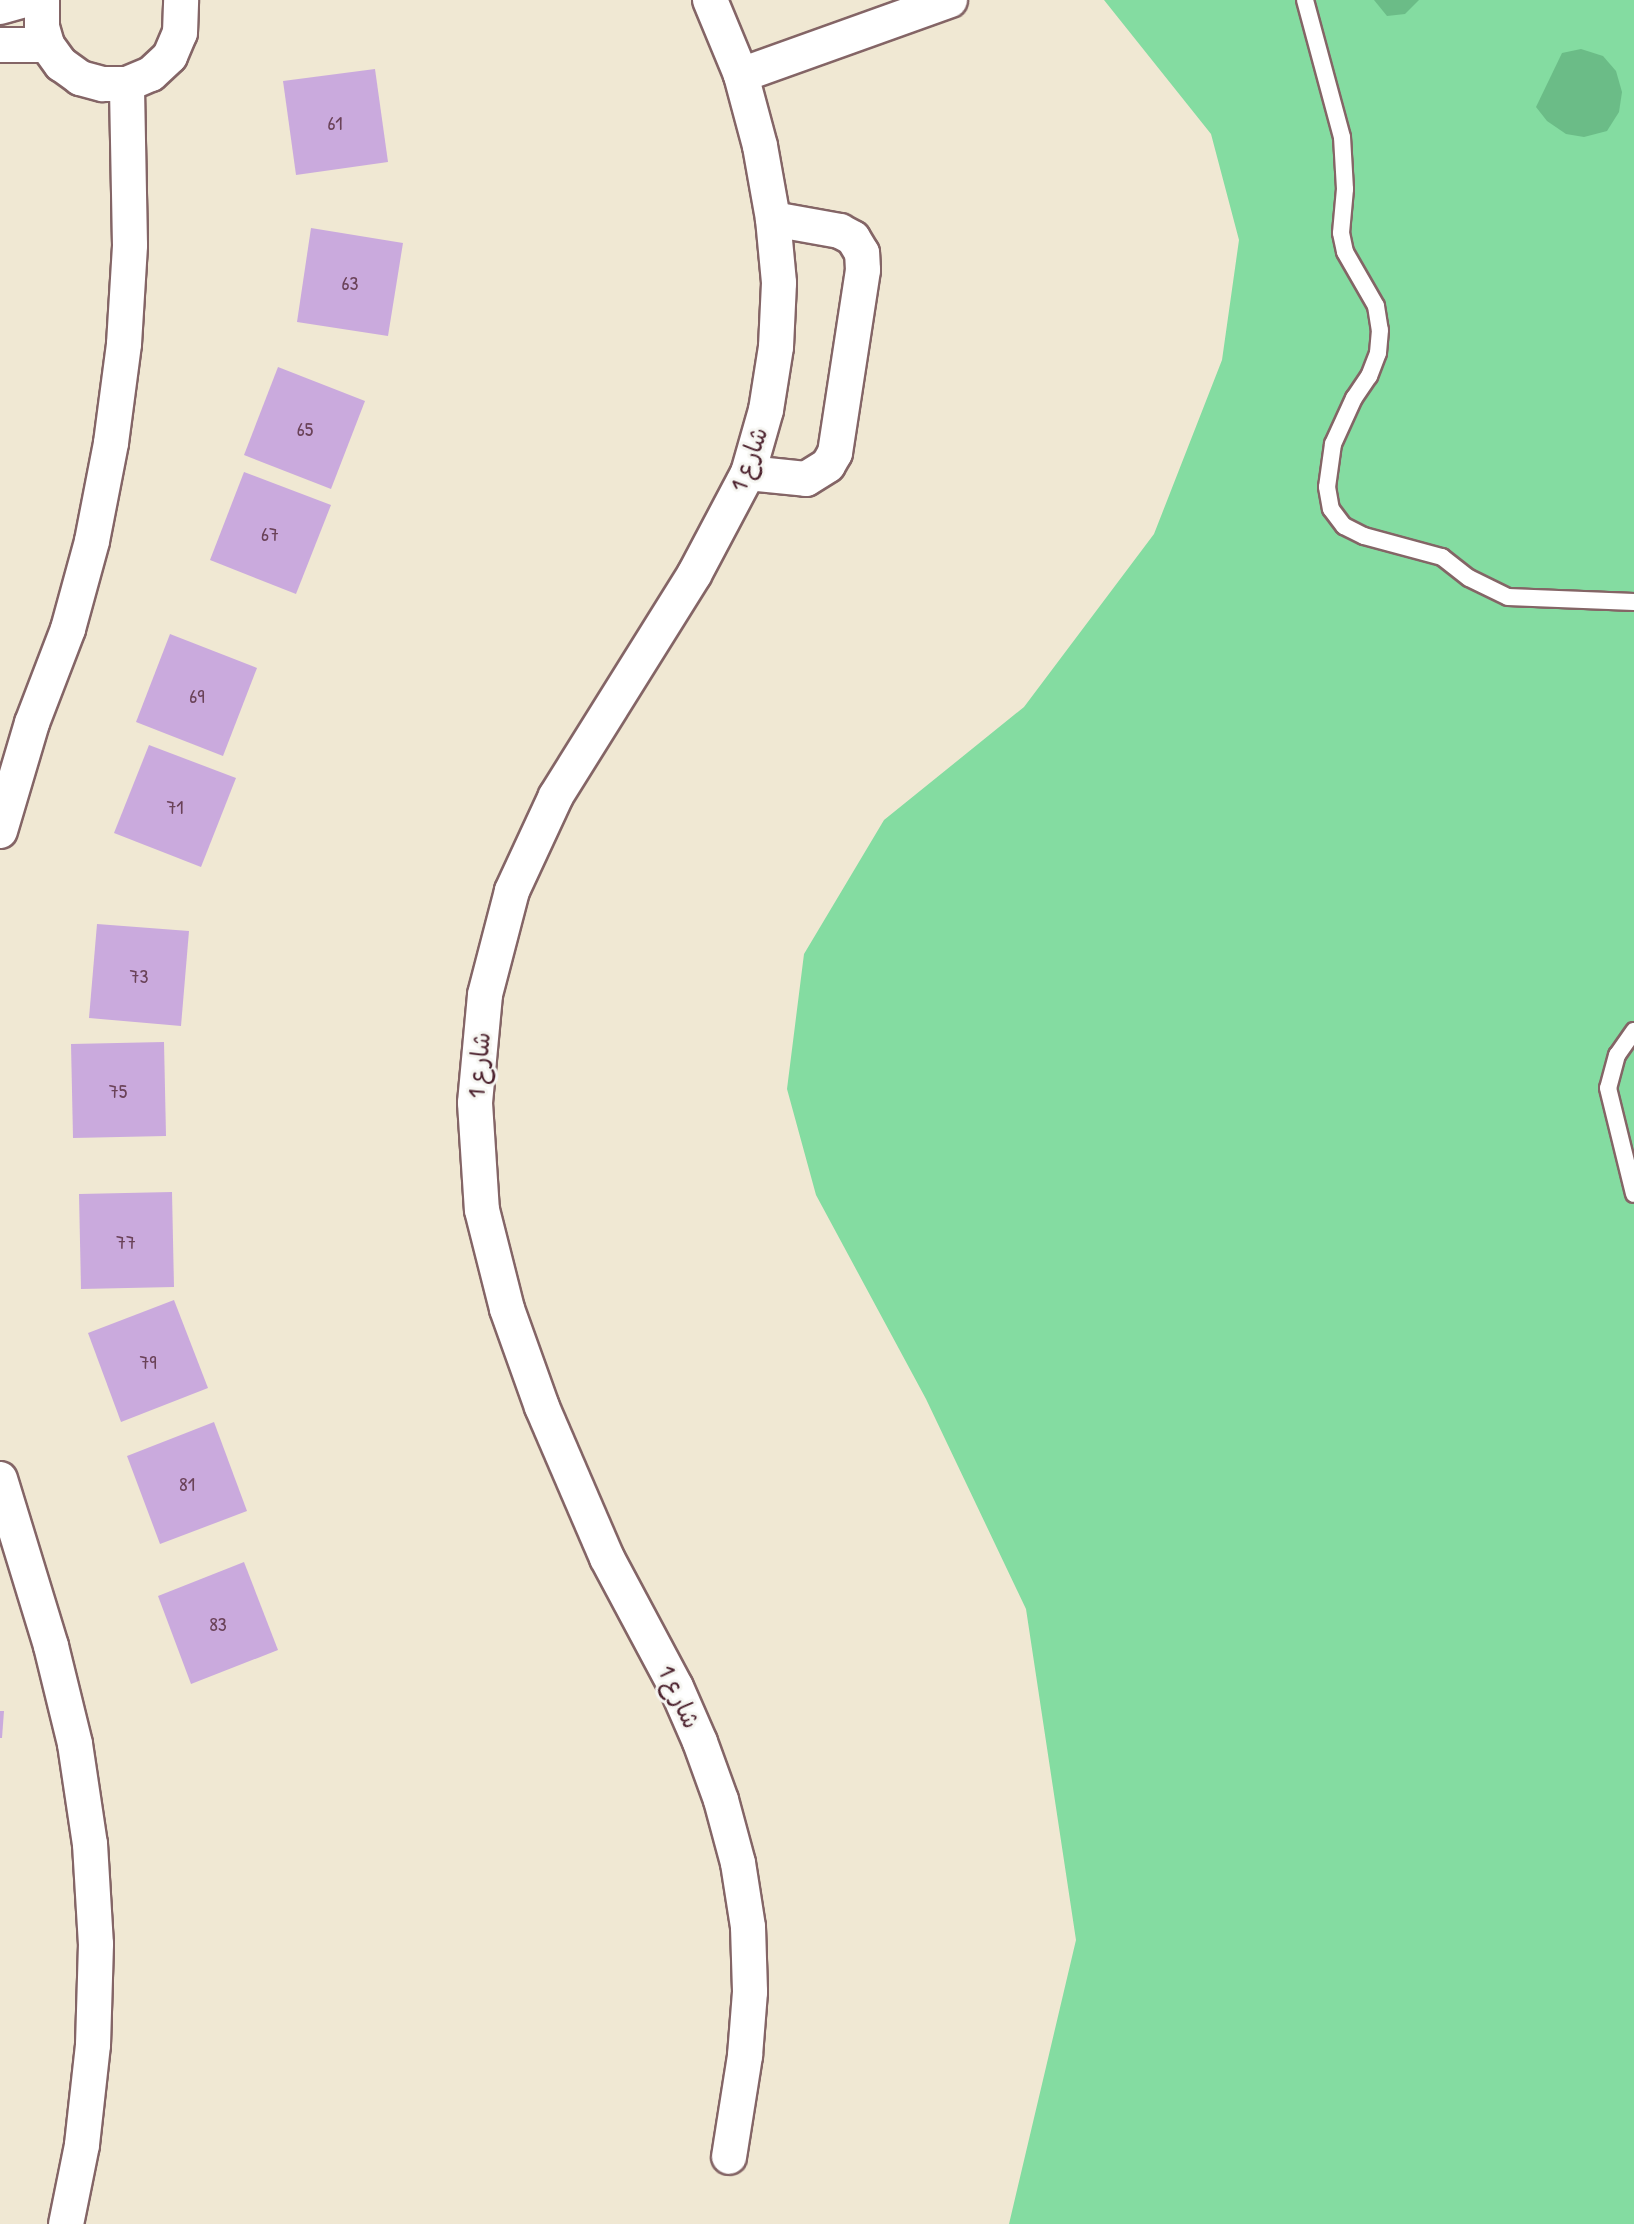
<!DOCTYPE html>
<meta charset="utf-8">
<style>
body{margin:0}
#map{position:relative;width:1634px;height:2224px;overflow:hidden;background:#f0e8d3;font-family:"Patrick Hand","Playpen Sans Arabic",sans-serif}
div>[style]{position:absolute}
.green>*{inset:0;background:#84dca1}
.forest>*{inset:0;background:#6bbc87}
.building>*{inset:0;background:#caaadd}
.roads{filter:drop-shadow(2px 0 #846566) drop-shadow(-2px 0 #846566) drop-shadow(0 2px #846566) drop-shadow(0 -2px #846566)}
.lane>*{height:16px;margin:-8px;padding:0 8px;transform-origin:8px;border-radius:8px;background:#fff}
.street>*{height:34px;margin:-17px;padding:0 17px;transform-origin:17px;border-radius:17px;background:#fff}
span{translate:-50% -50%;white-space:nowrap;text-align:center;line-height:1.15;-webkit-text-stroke:6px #f6f6f2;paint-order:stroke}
.number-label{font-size:20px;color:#6a4258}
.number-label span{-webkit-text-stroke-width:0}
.street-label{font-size:24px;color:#4a1f2b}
</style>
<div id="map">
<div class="green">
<i style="clip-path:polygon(1104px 0,1634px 0,1634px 2224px,1009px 2224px,1076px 1940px,1026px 1609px,926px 1399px,816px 1195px,787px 1089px,804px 954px,884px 820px,1024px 707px,1154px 534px,1222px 360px,1239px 240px,1211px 134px)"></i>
</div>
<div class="forest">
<i style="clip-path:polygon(1374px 0,1419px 0,1405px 14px,1387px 16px)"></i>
<i style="clip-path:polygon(1581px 49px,1603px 56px,1616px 71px,1622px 92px,1619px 112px,1607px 131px,1584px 137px,1566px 134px,1547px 121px,1536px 107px,1562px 53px)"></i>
</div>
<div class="building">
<i style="clip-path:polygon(375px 69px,388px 162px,296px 175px,283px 81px)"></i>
<i style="clip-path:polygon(311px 228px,403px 243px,388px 336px,297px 322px)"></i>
<i style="clip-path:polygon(278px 367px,365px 401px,331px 489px,244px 455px)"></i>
<i style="clip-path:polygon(244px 472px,331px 505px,296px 594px,210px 560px)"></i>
<i style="clip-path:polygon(170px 634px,257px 668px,223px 756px,136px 722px)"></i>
<i style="clip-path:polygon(149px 745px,236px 778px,201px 867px,114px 833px)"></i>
<i style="clip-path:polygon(97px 924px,189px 931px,181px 1026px,89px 1018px)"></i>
<i style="clip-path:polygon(164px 1042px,166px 1136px,73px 1138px,71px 1044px)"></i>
<i style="clip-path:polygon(172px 1192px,174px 1287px,81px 1289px,79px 1194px)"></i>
<i style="clip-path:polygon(174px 1300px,208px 1388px,121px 1422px,88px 1333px)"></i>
<i style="clip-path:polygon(214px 1422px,247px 1511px,160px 1544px,127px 1456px)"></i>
<i style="clip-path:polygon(244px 1562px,278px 1650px,191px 1684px,158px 1596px)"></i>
<i style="clip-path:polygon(0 1711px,4px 1711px,2px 1738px,0 1738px)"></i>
</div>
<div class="roads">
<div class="lane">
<i style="left:1305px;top:0;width:142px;rotate:74.9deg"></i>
<i style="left:1342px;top:137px;width:52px;rotate:86.7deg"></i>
<i style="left:1345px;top:189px;width:44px;rotate:95.2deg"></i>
<i style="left:1341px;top:233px;width:19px;rotate:78deg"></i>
<i style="left:1345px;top:252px;width:62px;rotate:60.1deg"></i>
<i style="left:1376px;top:306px;width:24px;rotate:81deg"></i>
<i style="left:1380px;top:330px;width:23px;rotate:95deg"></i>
<i style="left:1378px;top:353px;width:25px;rotate:111deg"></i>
<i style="left:1369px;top:376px;width:27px;rotate:124deg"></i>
<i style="left:1354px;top:398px;width:51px;rotate:114.5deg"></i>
<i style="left:1333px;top:444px;width:43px;rotate:97.9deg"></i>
<i style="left:1327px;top:487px;width:22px;rotate:80deg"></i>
<i style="left:1331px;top:509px;width:21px;rotate:53deg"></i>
<i style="left:1344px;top:526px;width:22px;rotate:27deg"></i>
<i style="left:1364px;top:536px;width:81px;rotate:15.1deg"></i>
<i style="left:1442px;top:557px;width:34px;rotate:38deg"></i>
<i style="left:1469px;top:578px;width:43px;rotate:26deg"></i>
<i style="left:1508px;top:597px;width:126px;rotate:2.3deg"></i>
<i style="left:1634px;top:1031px;width:29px;rotate:125deg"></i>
<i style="left:1617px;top:1055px;width:34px;rotate:105deg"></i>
<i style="left:1608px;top:1088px;width:109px;rotate:76.2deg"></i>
</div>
<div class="street">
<i style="left:42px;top:0;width:27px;rotate:90deg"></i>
<i style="left:42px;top:27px;width:19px;rotate:74deg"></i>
<i style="left:47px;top:45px;width:24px;rotate:54deg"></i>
<i style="left:61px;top:64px;width:24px;rotate:36deg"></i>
<i style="left:80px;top:78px;width:24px;rotate:15deg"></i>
<i style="left:103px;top:84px;width:24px"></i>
<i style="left:127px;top:84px;width:26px;rotate:-23deg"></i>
<i style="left:151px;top:74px;width:26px;rotate:-43deg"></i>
<i style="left:170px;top:56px;width:25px;rotate:-67deg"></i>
<i style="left:180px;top:33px;width:33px;rotate:-88deg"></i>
<i style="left:710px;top:0;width:81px;rotate:67.5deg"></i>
<i style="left:741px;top:75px;width:73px;rotate:75deg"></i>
<i style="left:760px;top:146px;width:74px;rotate:79.9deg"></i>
<i style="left:773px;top:219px;width:64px;rotate:84.6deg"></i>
<i style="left:779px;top:283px;width:64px;rotate:92.7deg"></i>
<i style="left:776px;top:347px;width:64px;rotate:99deg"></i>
<i style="left:766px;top:410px;width:66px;rotate:105.9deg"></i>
<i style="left:748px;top:473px;width:115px;rotate:117.9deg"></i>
<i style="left:694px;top:575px;width:261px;rotate:122deg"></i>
<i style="left:556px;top:796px;width:105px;rotate:114.9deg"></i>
<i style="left:512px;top:891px;width:107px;rotate:104.6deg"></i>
<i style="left:485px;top:995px;width:108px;rotate:95.3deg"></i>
<i style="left:475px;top:1103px;width:107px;rotate:86.3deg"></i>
<i style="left:482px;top:1210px;width:102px;rotate:75.8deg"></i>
<i style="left:507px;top:1309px;width:104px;rotate:70.3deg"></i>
<i style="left:542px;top:1407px;width:164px;rotate:66.7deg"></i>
<i style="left:607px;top:1558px;width:146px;rotate:61.9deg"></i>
<i style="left:676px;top:1687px;width:60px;rotate:66.4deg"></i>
<i style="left:700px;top:1742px;width:62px;rotate:70.1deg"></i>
<i style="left:721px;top:1800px;width:65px;rotate:74.9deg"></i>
<i style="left:738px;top:1863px;width:65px;rotate:81.1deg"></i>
<i style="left:748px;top:1927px;width:65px;rotate:88.2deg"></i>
<i style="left:750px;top:1992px;width:64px;rotate:94.5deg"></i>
<i style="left:745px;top:2056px;width:102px;rotate:99deg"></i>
<i style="left:0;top:7px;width:26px;rotate:-16deg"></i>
<i style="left:0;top:45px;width:47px"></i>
<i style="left:741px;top:75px;width:222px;rotate:-19.7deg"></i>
<i style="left:748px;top:473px;width:58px;rotate:5.9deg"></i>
<i style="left:806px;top:479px;width:26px;rotate:-32deg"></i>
<i style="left:828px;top:465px;width:14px;rotate:-60deg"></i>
<i style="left:835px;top:453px;width:185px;rotate:-81.3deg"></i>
<i style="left:863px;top:270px;width:17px;rotate:-93deg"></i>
<i style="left:862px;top:253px;width:17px;rotate:-121deg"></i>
<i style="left:853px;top:238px;width:15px;rotate:-152deg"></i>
<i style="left:840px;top:231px;width:68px;rotate:-169.8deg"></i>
<i style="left:0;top:831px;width:113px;rotate:-73.5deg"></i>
<i style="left:32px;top:723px;width:101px;rotate:-69deg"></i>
<i style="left:68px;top:629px;width:91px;rotate:-74.7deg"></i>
<i style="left:92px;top:541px;width:100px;rotate:-79deg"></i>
<i style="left:111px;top:443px;width:100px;rotate:-82.5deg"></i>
<i style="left:124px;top:344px;width:99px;rotate:-86.5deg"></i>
<i style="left:130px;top:245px;width:161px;rotate:-91.1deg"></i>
<i style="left:0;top:1479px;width:175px;rotate:73deg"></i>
<i style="left:51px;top:1646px;width:101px;rotate:76.2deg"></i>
<i style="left:75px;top:1744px;width:101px;rotate:81.5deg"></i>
<i style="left:90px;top:1844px;width:100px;rotate:86.6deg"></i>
<i style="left:96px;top:1944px;width:101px;rotate:91.7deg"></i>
<i style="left:93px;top:2045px;width:101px;rotate:96.3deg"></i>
<i style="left:82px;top:2145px;width:81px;rotate:101.4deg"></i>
</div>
</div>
<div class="number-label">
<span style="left:335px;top:122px">61</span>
<span style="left:350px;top:282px">63</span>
<span style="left:305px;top:428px">65</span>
<span style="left:270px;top:533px">67</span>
<span style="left:197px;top:695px">69</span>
<span style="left:175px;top:806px">71</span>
<span style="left:139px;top:975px">73</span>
<span style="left:118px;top:1090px">75</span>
<span style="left:126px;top:1241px">77</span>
<span style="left:148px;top:1361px">79</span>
<span style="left:187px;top:1483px">81</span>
<span style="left:218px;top:1623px">83</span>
</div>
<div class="street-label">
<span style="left:749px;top:459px;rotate:-70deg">شارع 1</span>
<span style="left:479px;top:1065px;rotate:-85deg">شارع 1</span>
<span style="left:679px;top:1697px;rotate:65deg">شارع 1</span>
</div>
</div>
